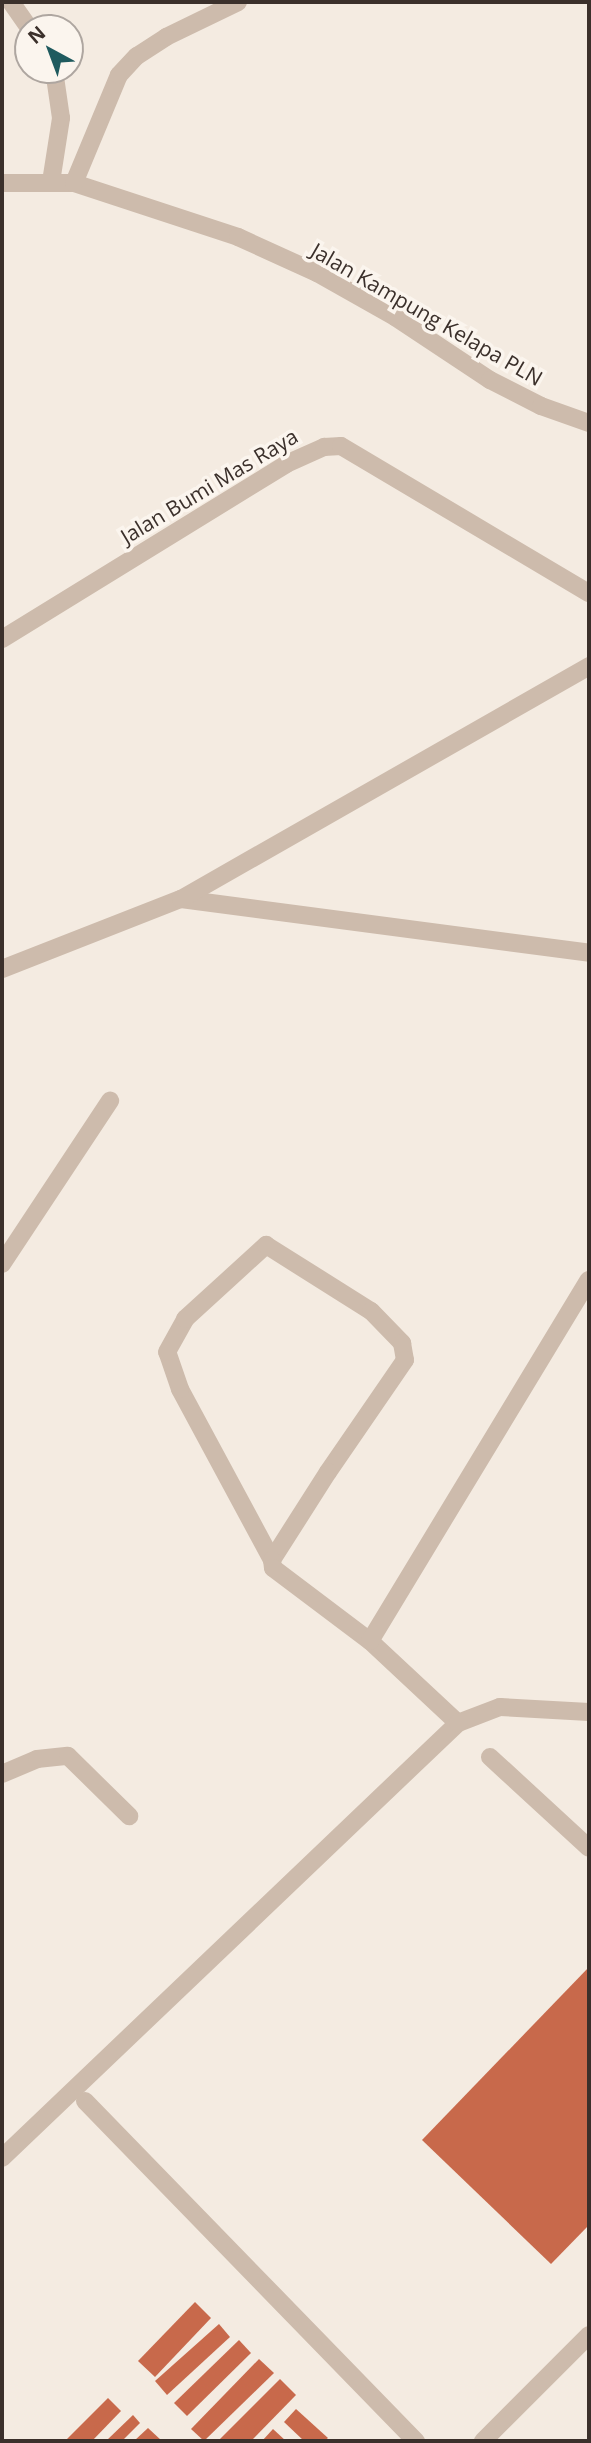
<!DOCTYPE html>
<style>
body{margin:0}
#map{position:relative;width:591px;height:2443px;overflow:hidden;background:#f4ebe1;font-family:"Open Sans",sans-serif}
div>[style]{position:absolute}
.building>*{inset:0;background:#c8694b}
.service>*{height:18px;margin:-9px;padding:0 9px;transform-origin:9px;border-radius:9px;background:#cdbbac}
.minor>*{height:18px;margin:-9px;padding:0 9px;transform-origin:9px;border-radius:9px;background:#cdbbac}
span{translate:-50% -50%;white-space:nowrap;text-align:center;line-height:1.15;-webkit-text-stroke:7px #fbf5ee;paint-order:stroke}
.street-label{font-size:21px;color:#3b302b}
.frame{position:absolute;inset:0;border:4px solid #3b302b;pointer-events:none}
.north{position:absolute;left:14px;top:14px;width:70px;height:70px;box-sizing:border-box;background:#fbf5ee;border:2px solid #aea6a0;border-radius:50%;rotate:319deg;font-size:19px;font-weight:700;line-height:28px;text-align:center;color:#3b302b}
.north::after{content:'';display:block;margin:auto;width:24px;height:32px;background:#1f5a5e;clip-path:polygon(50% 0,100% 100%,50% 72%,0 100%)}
</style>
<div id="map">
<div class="building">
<i style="clip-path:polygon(589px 1967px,589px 2225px,551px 2264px,422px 2140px)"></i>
<i style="clip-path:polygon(195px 2302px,211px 2318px,155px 2377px,138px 2361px)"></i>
<i style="clip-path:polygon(219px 2324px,230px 2337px,167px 2395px,155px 2381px)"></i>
<i style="clip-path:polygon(239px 2340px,251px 2353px,187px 2416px,174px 2403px)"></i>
<i style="clip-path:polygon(259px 2359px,274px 2373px,204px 2441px,191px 2429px)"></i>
<i style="clip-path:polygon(280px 2379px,296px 2395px,251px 2441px,218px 2441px)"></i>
<i style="clip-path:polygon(108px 2398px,121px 2411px,92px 2441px,65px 2441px)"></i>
<i style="clip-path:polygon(296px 2409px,328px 2438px,324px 2441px,304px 2441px,284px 2422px)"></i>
<i style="clip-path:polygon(133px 2415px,140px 2423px,122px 2441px,106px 2441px)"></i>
<i style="clip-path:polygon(148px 2428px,162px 2441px,134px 2441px)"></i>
<i style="clip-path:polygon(273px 2429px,286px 2441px,262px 2441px)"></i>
</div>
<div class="service">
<i style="left:2px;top:1264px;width:196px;rotate:-56.5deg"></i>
<i style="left:490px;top:1757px;width:134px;rotate:42.6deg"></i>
<i style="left:2px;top:1774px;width:38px;rotate:-23deg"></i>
<i style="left:37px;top:1759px;width:31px;rotate:-6deg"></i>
<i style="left:68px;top:1756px;width:86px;rotate:44.5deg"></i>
<i style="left:85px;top:2101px;width:475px;rotate:45.8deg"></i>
</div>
<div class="minor">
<i style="left:11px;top:2px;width:32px;rotate:55deg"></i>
<i style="left:51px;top:182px;width:65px;rotate:-81.1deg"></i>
<i style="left:61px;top:118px;width:49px;rotate:-98.3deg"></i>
<i style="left:2px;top:183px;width:72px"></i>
<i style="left:74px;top:183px;width:173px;rotate:18.2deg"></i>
<i style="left:238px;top:237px;width:87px;rotate:24.5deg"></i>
<i style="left:317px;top:273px;width:90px;rotate:29.4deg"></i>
<i style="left:395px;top:317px;width:114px;rotate:33.6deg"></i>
<i style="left:490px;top:380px;width:57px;rotate:27deg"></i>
<i style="left:541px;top:406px;width:51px;rotate:19.5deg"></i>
<i style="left:74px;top:183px;width:117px;rotate:-67.4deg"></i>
<i style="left:119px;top:75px;width:26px;rotate:-47deg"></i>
<i style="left:137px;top:56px;width:35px;rotate:-33deg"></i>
<i style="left:166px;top:37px;width:80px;rotate:-25.9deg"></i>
<i style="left:2px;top:639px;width:334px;rotate:-31.6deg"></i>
<i style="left:286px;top:464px;width:42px;rotate:-24.1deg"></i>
<i style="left:324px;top:447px;width:17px;rotate:-3deg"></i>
<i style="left:341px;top:446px;width:288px;rotate:30.7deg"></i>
<i style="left:181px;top:899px;width:412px;rotate:7.5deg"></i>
<i style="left:2px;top:969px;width:192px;rotate:-21.4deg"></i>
<i style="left:181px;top:899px;width:470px;rotate:-29.7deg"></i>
<i style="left:272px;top:1560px;width:194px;rotate:-118.3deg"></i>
<i style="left:180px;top:1389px;width:39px;rotate:-109deg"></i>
<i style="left:167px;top:1352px;width:38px;rotate:-61deg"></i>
<i style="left:185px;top:1319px;width:110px;rotate:-42.4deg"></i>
<i style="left:266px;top:1245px;width:124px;rotate:32.2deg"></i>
<i style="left:371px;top:1311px;width:45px;rotate:45.9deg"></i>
<i style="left:402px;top:1343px;width:17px;rotate:80deg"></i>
<i style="left:405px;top:1360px;width:136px;rotate:124.5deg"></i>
<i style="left:328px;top:1472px;width:104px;rotate:122.5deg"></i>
<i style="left:272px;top:1560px;width:8px;rotate:83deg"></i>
<i style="left:273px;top:1568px;width:121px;rotate:37deg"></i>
<i style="left:370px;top:1641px;width:120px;rotate:43deg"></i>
<i style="left:370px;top:1641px;width:422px;rotate:-58.8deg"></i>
<i style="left:2px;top:2158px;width:630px;rotate:-43.65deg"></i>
<i style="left:458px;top:1723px;width:45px;rotate:-20.9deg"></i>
<i style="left:500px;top:1707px;width:89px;rotate:3.2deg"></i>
<i style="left:483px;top:2441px;width:150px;rotate:-45deg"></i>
</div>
<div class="street-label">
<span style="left:427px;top:314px;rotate:30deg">Jalan Kampung Kelapa PLN</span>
<span style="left:209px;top:486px;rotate:-31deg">Jalan Bumi Mas Raya</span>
</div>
<div class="frame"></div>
<div class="north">N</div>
</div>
